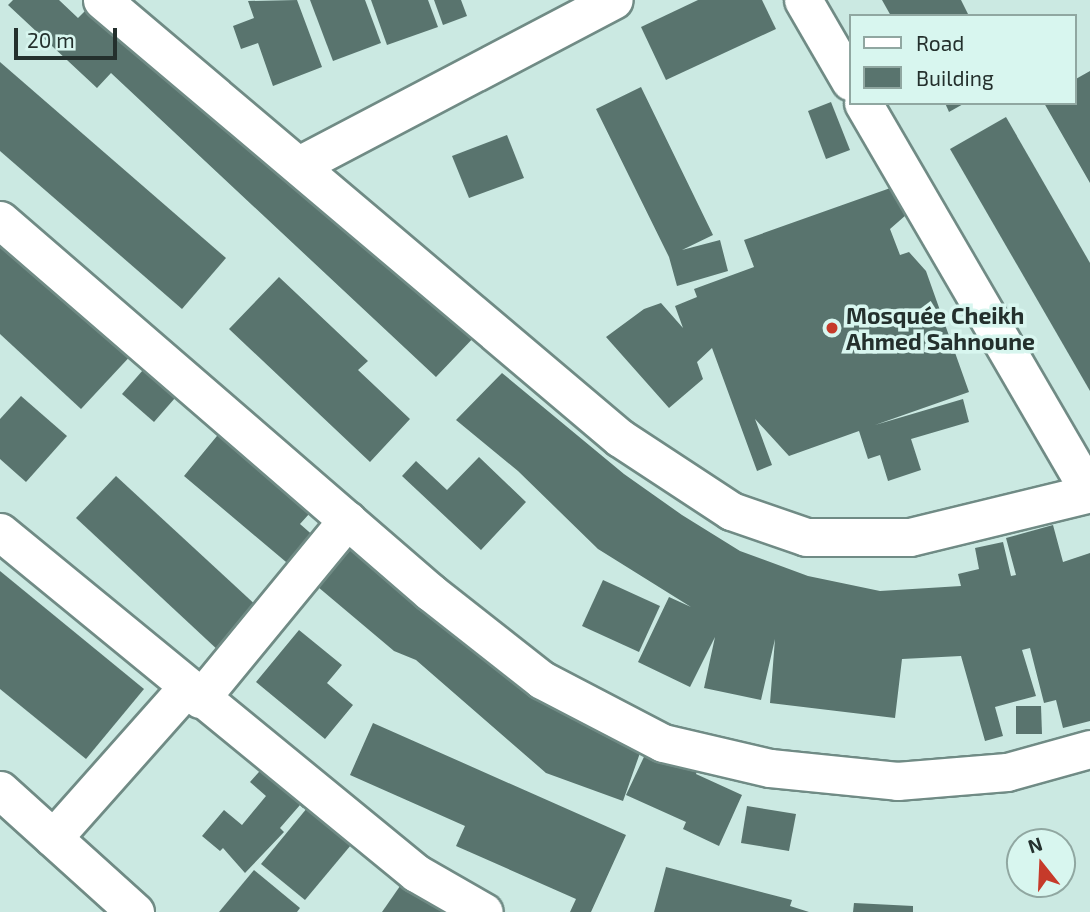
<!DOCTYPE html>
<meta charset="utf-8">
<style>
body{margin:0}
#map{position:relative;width:1090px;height:912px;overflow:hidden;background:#cbe9e2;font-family:"Exo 2",sans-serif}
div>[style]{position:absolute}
.building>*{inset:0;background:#59746e}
.roads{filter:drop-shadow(2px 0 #708b85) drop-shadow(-2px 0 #708b85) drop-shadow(0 2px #708b85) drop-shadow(0 -2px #708b85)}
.minor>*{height:37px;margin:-18.5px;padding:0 18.5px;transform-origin:18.5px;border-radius:18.5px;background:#fff}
.dots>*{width:19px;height:19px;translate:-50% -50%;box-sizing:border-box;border:4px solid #d8f6ef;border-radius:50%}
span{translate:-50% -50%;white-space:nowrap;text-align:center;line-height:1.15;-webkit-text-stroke:7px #d8f6ef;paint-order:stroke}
.poi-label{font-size:23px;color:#24302d;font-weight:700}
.left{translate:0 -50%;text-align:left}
.legend{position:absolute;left:849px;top:14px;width:228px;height:91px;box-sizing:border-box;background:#d8f6ef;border:2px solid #90a7a1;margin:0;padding:9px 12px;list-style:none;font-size:21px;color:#24302d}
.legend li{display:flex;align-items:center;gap:14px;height:35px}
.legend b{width:35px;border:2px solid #90a7a1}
.north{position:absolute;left:1006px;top:828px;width:70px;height:70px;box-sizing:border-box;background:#d8f6ef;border:2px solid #90a7a1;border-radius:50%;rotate:342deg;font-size:19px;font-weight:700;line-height:28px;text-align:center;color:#24302d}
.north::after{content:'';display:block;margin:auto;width:24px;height:32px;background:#c63a2a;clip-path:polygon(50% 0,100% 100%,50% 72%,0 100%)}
.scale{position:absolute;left:14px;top:28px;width:103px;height:32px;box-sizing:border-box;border:4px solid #24302d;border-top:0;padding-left:9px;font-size:21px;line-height:24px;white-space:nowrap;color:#24302d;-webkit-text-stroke:5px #d8f6ef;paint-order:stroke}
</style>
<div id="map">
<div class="building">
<i style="clip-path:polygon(13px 0,59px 0,78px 18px,96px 0,478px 333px,436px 377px,111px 73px,97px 88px,8px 5px)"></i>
<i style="clip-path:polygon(297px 0,322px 67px,273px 86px,258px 43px,241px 49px,233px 26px,254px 18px,248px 1px)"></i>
<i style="clip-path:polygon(310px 0,365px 0,381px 43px,333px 61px)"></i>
<i style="clip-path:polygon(371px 0,428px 0,438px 27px,387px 45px)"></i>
<i style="clip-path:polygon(434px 0,461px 0,467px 16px,443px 25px)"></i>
<i style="clip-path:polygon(698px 0,762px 0,776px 29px,666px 80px,641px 27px)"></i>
<i style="clip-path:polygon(882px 0,961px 0,969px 16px,891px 16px)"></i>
<i style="clip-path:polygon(0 62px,226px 258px,182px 309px,0 151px)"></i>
<i style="clip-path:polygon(1090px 71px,1090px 183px,1044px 103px,1074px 103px,1074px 80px)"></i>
<i style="clip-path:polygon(641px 87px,713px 235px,682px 250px,720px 240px,728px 271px,677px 286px,669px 257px,596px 109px)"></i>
<i style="clip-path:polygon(831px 102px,850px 150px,826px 159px,808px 111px)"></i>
<i style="clip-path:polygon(945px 103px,965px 103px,949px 112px)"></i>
<i style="clip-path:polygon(1006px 117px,1090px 263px,1090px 391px,950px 149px)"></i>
<i style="clip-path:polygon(507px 135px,524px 178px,469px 198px,452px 156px)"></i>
<i style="clip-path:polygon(896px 186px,906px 215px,890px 229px,900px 255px,909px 252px,926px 271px,969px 392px,875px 425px,963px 399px,969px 422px,911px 439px,921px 470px,888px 481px,880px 455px,868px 459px,859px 431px,789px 456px,755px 419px,772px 465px,757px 471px,712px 348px,697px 362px,703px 379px,669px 408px,606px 337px,644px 309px,661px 303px,683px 328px,675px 306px,697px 297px,694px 289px,754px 267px,744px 240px)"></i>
<i style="clip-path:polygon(0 234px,135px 351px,81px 409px,0 334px)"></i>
<i style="clip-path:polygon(279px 277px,368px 361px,358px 370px,410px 419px,370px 462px,229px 329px)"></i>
<i style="clip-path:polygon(150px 362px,182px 390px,154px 422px,122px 394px)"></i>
<i style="clip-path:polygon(502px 373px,624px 474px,682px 515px,740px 551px,808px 576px,880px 591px,961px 586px,958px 574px,979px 569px,975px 548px,1003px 542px,1011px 576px,1016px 575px,1006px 538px,1053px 525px,1063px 562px,1090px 553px,1090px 721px,1063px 728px,1056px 700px,1044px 703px,1030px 648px,1022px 650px,1036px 696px,995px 707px,1003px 736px,985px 741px,961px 656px,902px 659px,895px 718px,770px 703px,775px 639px,761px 700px,704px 688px,715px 637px,690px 687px,638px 662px,669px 597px,691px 607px,598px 549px,518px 471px,456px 420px)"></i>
<i style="clip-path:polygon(21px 396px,67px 436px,26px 482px,0 459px,0 419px)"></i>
<i style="clip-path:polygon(226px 425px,319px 503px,300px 524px,316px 538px,292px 567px,184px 476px)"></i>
<i style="clip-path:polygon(479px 457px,526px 502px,481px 550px,402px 476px,416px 461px,447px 490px)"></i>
<i style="clip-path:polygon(116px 476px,260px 609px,220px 652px,76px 518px)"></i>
<i style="clip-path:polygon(366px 532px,640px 753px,623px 801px,546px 773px,416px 660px,394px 651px,318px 587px)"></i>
<i style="clip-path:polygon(0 571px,144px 689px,86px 759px,0 689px)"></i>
<i style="clip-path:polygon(603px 580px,660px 606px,639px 652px,582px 626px)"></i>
<i style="clip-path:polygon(299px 630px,342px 665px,327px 683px,353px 705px,325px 739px,256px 682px)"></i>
<i style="clip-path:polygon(1016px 706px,1041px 706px,1042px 734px,1016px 734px)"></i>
<i style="clip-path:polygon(373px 723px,626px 835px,591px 912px,570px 912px,576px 899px,456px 846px,465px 826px,350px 775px)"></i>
<i style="clip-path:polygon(651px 742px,700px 763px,696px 774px,742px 795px,719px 846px,683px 829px,686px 822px,626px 795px)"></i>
<i style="clip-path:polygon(267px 763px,310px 799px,303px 808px,300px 805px,280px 828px,284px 832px,245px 873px,223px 848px,220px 851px,202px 836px,224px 810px,242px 825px,266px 796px,250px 782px)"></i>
<i style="clip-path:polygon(312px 802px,356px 839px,305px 900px,261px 864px)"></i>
<i style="clip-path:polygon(747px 806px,796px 814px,789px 851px,741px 843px)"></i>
<i style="clip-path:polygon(666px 867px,792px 900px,790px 906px,809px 912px,654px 912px)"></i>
<i style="clip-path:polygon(254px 870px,300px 908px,297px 912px,219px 912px)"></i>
<i style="clip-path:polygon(407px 876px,450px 912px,382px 912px)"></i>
<i style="clip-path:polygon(854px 903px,913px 906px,913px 912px,853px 912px)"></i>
</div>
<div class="roads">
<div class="minor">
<i style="left:102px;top:0;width:678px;rotate:40.22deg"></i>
<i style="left:620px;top:438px;width:133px;rotate:33.3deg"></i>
<i style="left:731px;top:511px;width:79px;rotate:19.1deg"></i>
<i style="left:806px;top:537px;width:104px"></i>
<i style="left:910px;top:537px;width:185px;rotate:-13.7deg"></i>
<i style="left:803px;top:0;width:94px;rotate:59.9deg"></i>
<i style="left:863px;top:103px;width:451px;rotate:59.8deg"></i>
<i style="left:301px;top:164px;width:353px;rotate:-27.7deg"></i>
<i style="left:0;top:220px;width:569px;rotate:40.86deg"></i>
<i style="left:430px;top:592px;width:142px;rotate:38.2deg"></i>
<i style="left:542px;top:680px;width:136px;rotate:27.5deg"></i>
<i style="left:663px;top:743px;width:110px;rotate:13.2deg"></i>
<i style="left:770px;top:768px;width:128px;rotate:5.8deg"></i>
<i style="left:897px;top:781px;width:110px;rotate:-4.7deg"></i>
<i style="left:1007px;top:772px;width:86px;rotate:-15.5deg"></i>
<i style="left:0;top:532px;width:538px;rotate:39.34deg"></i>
<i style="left:416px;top:873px;width:78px;rotate:29.8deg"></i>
<i style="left:200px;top:699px;width:232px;rotate:-50.6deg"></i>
<i style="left:0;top:790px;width:182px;rotate:42.1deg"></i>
<i style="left:53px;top:838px;width:200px;rotate:-48.4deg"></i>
</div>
</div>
<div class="dots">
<i style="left:832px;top:328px;background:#c63a2a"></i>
</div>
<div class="poi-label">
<span class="left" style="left:846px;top:328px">Mosquée Cheikh<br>Ahmed Sahnoune</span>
</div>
<ul class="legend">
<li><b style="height:9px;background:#fff"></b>Road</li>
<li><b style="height:19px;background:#59746e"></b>Building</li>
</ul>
<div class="north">N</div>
<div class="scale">20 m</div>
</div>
